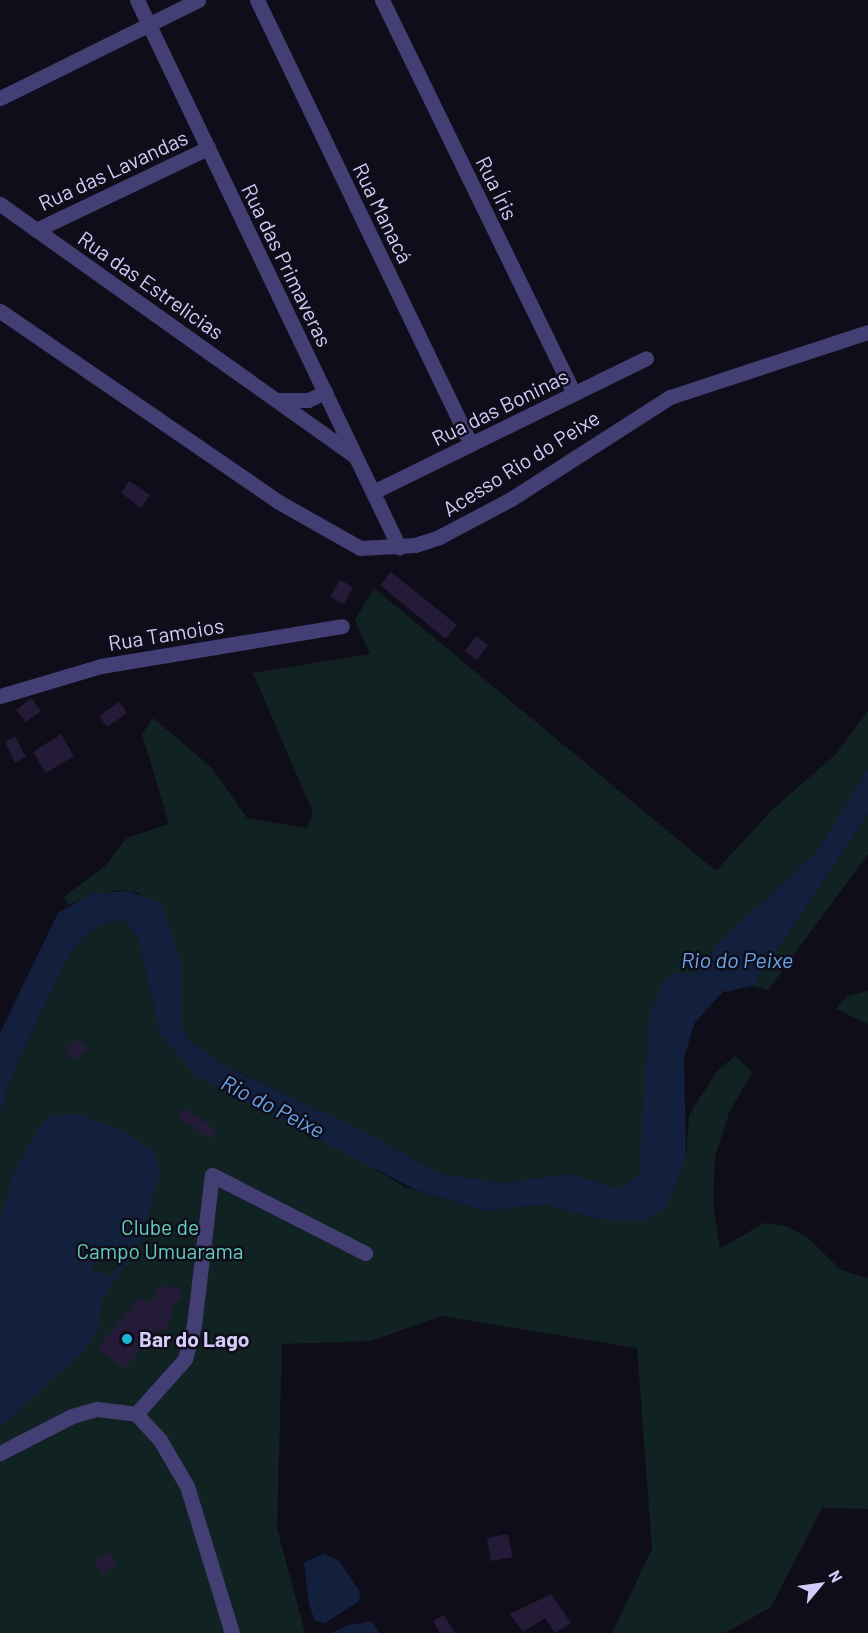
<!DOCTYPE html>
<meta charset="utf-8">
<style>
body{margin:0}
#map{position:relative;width:868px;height:1633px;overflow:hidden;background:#100d1a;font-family:Barlow,sans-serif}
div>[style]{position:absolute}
.green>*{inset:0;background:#112223}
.water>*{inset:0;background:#13203d}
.building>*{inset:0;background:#231b38}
.minor>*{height:15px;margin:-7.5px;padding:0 7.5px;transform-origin:7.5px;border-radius:7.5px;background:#433e73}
.tertiary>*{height:15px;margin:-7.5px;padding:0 7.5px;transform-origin:7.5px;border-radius:7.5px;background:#433e73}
.dots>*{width:16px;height:16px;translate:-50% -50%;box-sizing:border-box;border:3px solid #100d1a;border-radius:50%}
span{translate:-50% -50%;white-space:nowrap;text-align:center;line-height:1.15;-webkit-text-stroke:5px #100d1a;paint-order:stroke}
.street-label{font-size:21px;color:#d4ccf8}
.park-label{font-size:21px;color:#63ceba}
.poi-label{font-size:21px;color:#d4ccf8;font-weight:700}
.left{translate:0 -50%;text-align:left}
.water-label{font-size:22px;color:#67a5eb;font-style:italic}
.north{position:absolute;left:790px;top:1555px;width:60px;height:60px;-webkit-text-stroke:4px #100d1a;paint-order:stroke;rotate:61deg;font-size:16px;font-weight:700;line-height:24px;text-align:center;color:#d4ccf8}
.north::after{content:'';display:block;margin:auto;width:21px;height:27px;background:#d4ccf8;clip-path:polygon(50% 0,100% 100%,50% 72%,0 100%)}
</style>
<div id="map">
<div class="green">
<i style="clip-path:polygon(374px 588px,716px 871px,772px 810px,836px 754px,868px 711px,868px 769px,816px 853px,717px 944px,698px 975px,674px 973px,639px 1175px,620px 1189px,569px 1174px,503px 1183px,440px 1174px,371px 1135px,229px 1068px,188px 1039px,182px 1028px,140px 893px,117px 890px,67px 905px,64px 897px,105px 866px,127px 838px,169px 824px,142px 734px,153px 718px,212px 768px,247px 818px,307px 828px,313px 812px,253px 673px,370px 654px,355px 620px)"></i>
<i style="clip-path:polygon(868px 814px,868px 854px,768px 990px,753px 986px)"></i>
<i style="clip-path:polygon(124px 919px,138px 938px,160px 1034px,404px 1187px,485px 1211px,545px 1204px,598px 1219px,666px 1207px,686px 1159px,689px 1115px,717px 1071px,735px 1056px,752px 1072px,729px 1113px,715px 1157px,713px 1204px,720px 1249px,764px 1223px,786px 1226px,807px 1237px,841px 1270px,868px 1278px,868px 1509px,822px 1508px,771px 1607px,725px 1633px,612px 1633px,652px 1549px,637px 1348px,441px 1316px,371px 1341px,282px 1344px,277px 1528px,305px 1633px,0 1633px,0 1112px,15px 1068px,66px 960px,81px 939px,103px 923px)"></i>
<i style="clip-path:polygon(868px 991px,868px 1024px,836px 1009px,847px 996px)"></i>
</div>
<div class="water">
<i style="clip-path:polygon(868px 769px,868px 814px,753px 986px,723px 992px,695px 1022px,684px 1057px,686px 1159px,666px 1207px,644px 1221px,598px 1219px,545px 1204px,485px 1211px,416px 1190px,196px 1076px,160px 1034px,138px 938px,124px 919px,103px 923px,81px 939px,66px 960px,15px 1068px,0 1112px,0 1033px,58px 913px,92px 894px,128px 891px,162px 903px,182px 965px,182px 1028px,188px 1039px,229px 1068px,371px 1135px,440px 1174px,503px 1183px,569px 1174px,620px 1189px,639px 1175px,649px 1018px,663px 983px,674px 973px,698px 974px,717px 944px,816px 853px)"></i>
<i style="clip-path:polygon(evenodd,79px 1114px,123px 1131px,154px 1151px,160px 1175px,138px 1247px,101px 1300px,99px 1326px,84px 1351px,0 1427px,0 1222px,14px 1172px,37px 1131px,49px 1117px,79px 1114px,99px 1254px,119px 1263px,111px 1276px,93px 1271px,92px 1260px,99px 1254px)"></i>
<i style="clip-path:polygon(324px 1554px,339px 1561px,360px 1592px,359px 1601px,325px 1623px,315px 1621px,309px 1604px,304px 1562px)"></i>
<i style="clip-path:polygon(371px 1621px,380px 1633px,331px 1633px,346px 1626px)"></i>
</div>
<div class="building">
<i style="clip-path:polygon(129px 481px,150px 495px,141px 508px,121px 493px)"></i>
<i style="clip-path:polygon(391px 572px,457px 625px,446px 639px,380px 585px)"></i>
<i style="clip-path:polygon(340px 580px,353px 587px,344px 604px,330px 597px)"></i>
<i style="clip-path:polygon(476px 636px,488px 645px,477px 660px,465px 651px)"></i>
<i style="clip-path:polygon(31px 698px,41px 711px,26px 722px,16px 710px)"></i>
<i style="clip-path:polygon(119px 702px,127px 713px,107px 727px,99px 716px)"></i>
<i style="clip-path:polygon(61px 734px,74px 756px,46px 773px,33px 752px)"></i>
<i style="clip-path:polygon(15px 736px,26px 757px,15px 763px,5px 742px)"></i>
<i style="clip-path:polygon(77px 1038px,87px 1049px,74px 1061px,64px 1050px)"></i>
<i style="clip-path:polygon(185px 1108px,216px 1130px,210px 1140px,178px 1117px)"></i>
<i style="clip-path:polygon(160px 1286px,182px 1289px,181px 1301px,175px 1301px,167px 1329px,156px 1331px,124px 1369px,98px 1348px,139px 1297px,149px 1304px)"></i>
<i style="clip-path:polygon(508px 1534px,513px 1557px,491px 1561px,487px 1538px)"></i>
<i style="clip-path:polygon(110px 1552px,117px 1565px,102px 1573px,94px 1561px)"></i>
<i style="clip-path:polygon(551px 1594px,571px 1623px,555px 1633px,545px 1618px,523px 1632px,510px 1614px)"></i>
<i style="clip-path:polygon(444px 1615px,455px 1633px,440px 1633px,433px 1621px)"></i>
</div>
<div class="minor">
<i style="left:137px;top:0;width:607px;rotate:64.41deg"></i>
<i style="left:257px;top:0;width:493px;rotate:64.3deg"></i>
<i style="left:382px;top:0;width:438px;rotate:64deg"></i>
<i style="left:0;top:98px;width:221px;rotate:-26.3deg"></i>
<i style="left:0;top:204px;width:435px;rotate:35.4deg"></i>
<i style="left:36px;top:230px;width:191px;rotate:-25.5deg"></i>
<i style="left:278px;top:400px;width:30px"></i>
<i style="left:308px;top:400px;width:19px;rotate:-25deg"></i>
<i style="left:373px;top:492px;width:304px;rotate:-26.1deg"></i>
<i style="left:0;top:696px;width:105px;rotate:-16.5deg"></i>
<i style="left:101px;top:666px;width:244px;rotate:-9.4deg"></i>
<i style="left:136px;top:1414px;width:74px;rotate:-48.3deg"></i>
<i style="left:185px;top:1359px;width:35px;rotate:-75deg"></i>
<i style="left:194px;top:1325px;width:151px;rotate:-83.2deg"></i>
<i style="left:212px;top:1175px;width:172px;rotate:27deg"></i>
<i style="left:0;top:1453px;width:81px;rotate:-27.2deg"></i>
<i style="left:72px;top:1416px;width:26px;rotate:-16deg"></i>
<i style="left:97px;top:1409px;width:39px;rotate:7deg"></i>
<i style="left:136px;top:1414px;width:35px;rotate:47deg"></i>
<i style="left:160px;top:1440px;width:53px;rotate:59.6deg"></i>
<i style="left:187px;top:1486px;width:154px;rotate:73deg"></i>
</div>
<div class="tertiary">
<i style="left:0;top:311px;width:336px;rotate:34.4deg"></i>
<i style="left:277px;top:501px;width:95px;rotate:29.5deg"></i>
<i style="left:360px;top:548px;width:55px;rotate:-3.1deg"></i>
<i style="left:415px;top:545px;width:25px;rotate:-18deg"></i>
<i style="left:439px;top:537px;width:81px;rotate:-27.8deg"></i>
<i style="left:511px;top:499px;width:189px;rotate:-32.7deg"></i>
<i style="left:670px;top:397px;width:208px;rotate:-18.2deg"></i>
</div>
<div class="dots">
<i style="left:127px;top:1339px;background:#1cb6d5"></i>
</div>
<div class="street-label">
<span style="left:113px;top:170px;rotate:-25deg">Rua das Lavandas</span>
<span style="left:497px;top:188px;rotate:64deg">Rua Íris</span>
<span style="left:383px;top:213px;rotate:64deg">Rua Manacá</span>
<span style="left:287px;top:265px;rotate:64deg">Rua das Primaveras</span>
<span style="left:151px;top:285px;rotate:35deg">Rua das Estrelicias</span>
<span style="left:500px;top:407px;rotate:-26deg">Rua das Boninas</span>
<span style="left:521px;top:463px;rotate:-32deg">Acesso Rio do Peixe</span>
<span style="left:166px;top:634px;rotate:-9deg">Rua Tamoios</span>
</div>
<div class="park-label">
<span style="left:160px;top:1239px">Clube de<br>Campo Umuarama</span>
</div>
<div class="poi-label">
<span class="left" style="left:139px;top:1339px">Bar do Lago</span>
</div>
<div class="water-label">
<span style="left:737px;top:960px">Rio do Peixe</span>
<span style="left:273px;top:1106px;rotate:27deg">Rio do Peixe</span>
</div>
<div class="north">N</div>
</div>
